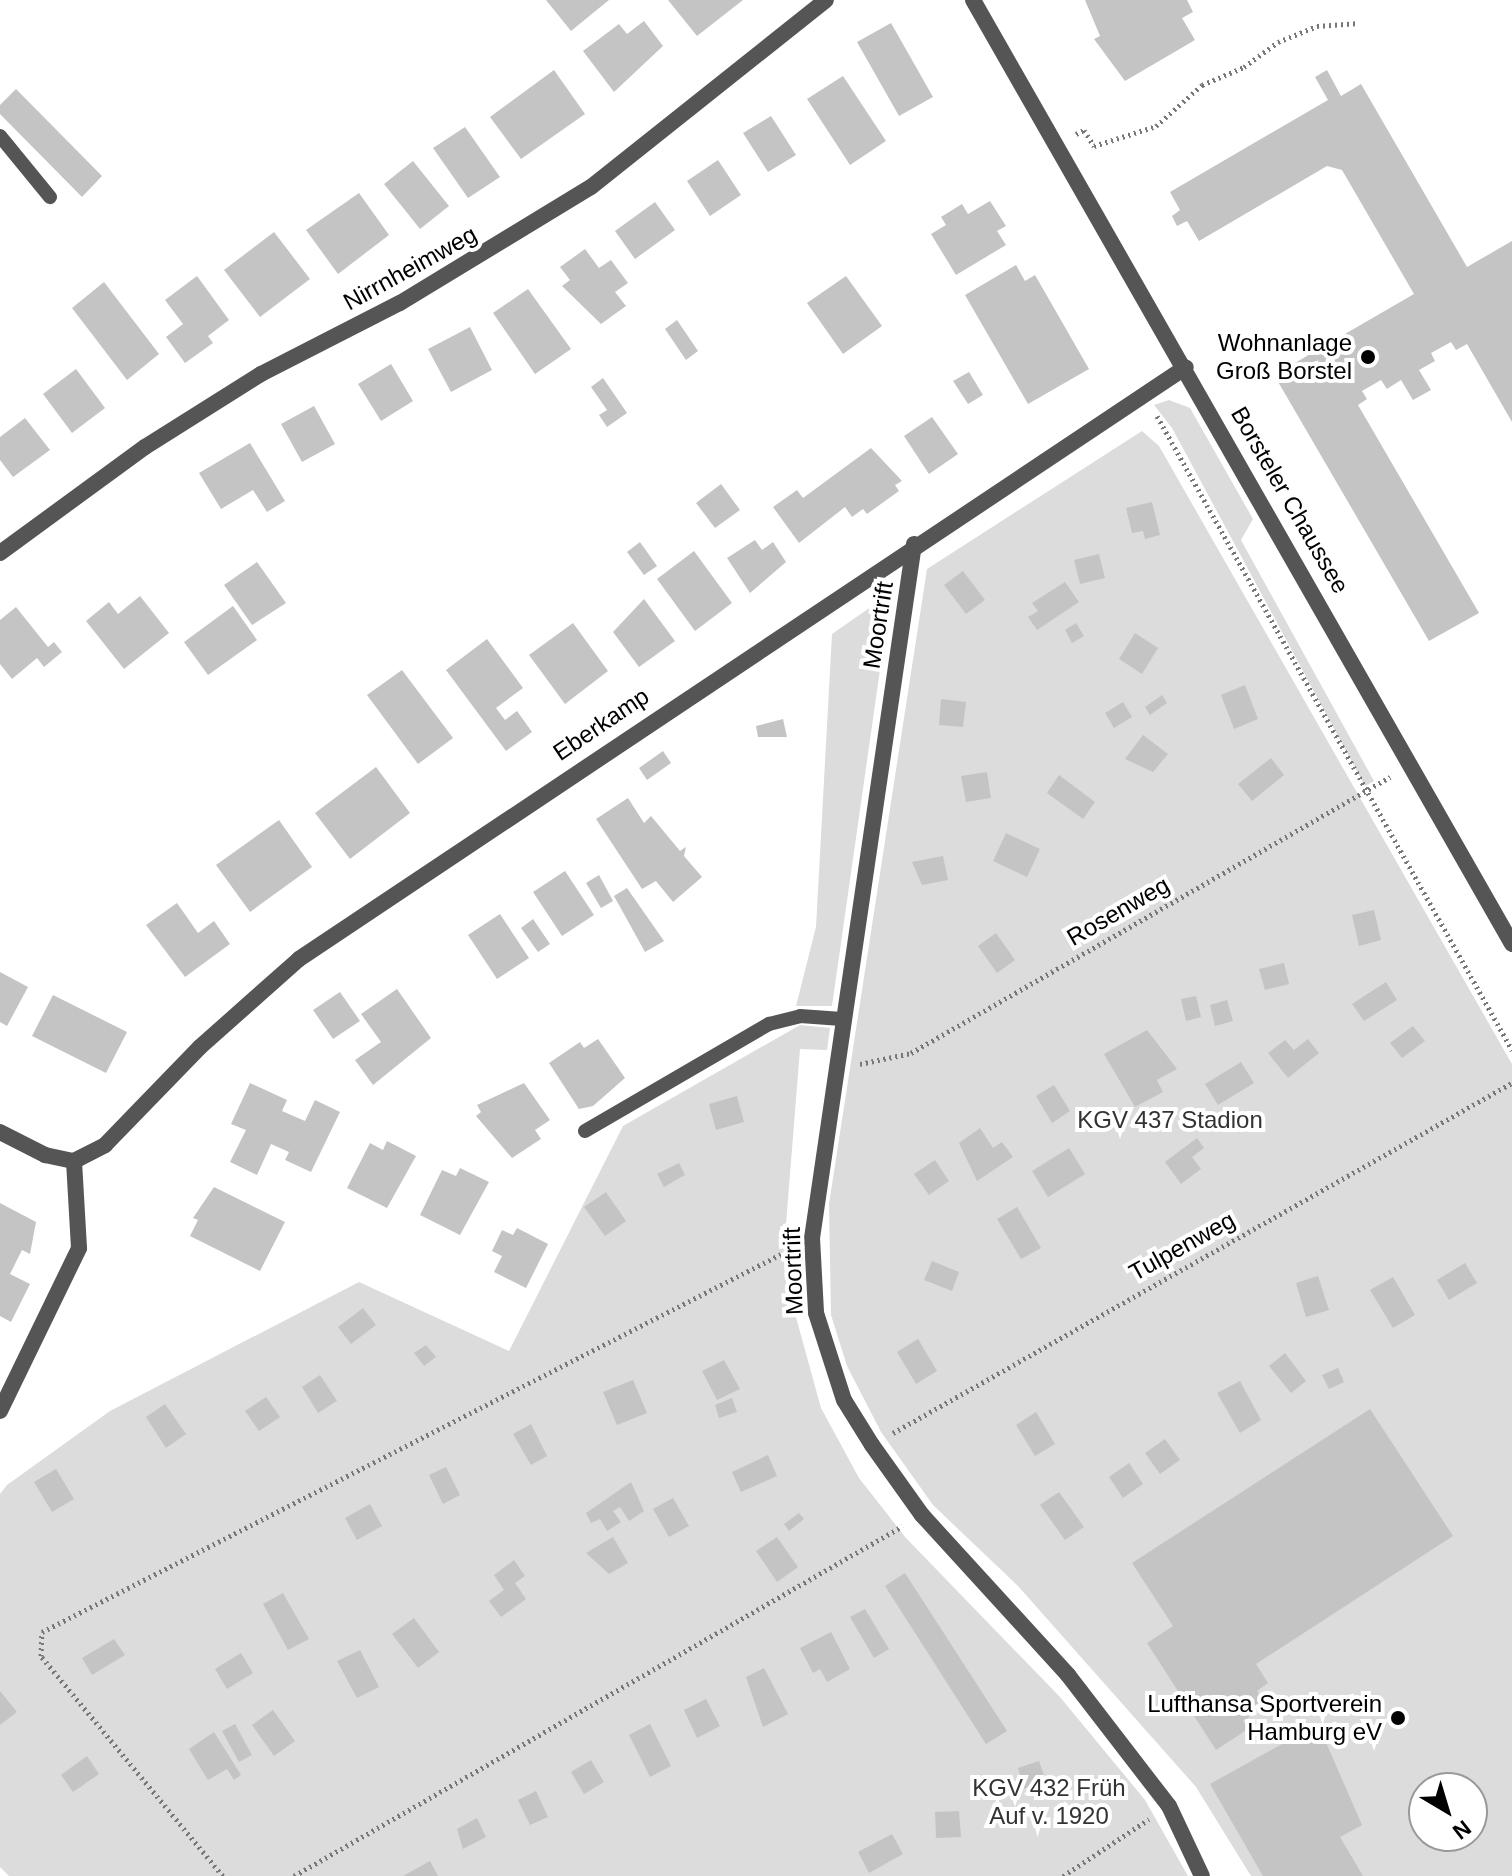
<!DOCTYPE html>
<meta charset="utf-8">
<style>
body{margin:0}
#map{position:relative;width:1512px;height:1876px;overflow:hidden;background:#fff;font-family:Arial,sans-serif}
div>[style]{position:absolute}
.green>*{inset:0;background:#dcdcdc}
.building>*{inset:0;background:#c4c4c4}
.path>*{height:5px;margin-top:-2.5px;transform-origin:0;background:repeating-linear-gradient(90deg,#777 0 2px,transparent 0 6px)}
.service>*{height:14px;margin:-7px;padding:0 7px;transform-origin:7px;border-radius:7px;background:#555}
.minor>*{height:16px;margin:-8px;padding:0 8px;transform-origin:8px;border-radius:8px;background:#555}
.dots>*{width:22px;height:22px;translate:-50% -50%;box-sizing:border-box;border:4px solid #fff;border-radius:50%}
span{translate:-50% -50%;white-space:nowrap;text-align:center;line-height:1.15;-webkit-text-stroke:8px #fff;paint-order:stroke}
.street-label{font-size:24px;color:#000}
.poi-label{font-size:24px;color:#000}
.right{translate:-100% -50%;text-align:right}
.park-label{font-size:24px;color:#333}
.north{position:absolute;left:1408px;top:1772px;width:80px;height:80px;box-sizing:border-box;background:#fff;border:2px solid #999;border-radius:50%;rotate:142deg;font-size:22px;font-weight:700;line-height:32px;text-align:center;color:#000}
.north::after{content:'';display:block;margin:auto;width:28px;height:36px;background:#000;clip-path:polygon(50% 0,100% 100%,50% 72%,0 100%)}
</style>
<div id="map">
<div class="green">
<i style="clip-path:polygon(1169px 400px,1190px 408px,1253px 519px,1241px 540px,1374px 781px,1365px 786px,1172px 428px,1154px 405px)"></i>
<i style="clip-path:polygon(evenodd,1142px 431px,1159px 446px,1512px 1064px,1512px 1876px,1251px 1876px,1196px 1787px,1018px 1586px,933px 1505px,881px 1432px,847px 1366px,831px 1315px,829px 1204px,927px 569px,1142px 431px,1424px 1788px,1472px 1788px,1472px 1836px,1424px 1836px,1424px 1788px)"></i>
<i style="clip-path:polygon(891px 593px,832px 1006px,796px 1006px,816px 927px,832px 634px)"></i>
<i style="clip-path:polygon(800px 1025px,830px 1028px,827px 1050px,800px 1049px,786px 1224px,786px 1281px,821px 1408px,859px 1478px,906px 1538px,1060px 1697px,1145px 1800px,1188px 1876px,9px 1876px,0 1867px,0 1494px,7px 1485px,110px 1411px,359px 1282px,509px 1351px,623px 1126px)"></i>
</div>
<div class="building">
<i style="clip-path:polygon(546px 0,609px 0,571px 31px)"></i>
<i style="clip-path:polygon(668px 0,743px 0,697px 36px)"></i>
<i style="clip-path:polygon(1085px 0,1187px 0,1193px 12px,1182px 18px,1195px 40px,1125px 81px,1094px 39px,1100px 36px)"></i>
<i style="clip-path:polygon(644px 21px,663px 46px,614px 92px,583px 51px,619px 24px,627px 34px)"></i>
<i style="clip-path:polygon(891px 23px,933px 97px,899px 116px,857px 42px)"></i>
<i style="clip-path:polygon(554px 70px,585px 114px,521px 159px,490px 117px)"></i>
<i style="clip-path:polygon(1327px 70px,1341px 96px,1361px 84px,1467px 267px,1512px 241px,1512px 422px,1467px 344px,1456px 350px,1451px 342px,1431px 353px,1435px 361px,1419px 370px,1431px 390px,1413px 400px,1401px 380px,1387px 389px,1381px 380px,1362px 391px,1367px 399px,1358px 405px,1479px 613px,1429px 641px,1277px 380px,1281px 371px,1414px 294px,1342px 170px,1327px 166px,1199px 241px,1187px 221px,1177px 226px,1172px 216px,1180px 210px,1170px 192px,1328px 100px,1315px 77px)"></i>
<i style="clip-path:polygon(843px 76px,886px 141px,850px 165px,807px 99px)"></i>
<i style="clip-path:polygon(16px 89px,102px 176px,82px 197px,0 114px,0 105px)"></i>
<i style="clip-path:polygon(771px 116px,796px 155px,768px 172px,743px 133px)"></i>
<i style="clip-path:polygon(465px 127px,500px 177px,468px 198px,433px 148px)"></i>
<i style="clip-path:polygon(718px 160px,741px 195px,710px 216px,687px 181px)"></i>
<i style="clip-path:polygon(413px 161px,449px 206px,420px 229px,384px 184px)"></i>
<i style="clip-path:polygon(359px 193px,389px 235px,338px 274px,306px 230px)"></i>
<i style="clip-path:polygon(990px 201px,1006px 226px,997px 231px,1006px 245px,956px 275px,931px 234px,946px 225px,941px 217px,962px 204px,968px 214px)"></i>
<i style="clip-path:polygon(655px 202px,675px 230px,635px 259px,615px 231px)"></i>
<i style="clip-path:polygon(274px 232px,310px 279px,260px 317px,224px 270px)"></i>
<i style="clip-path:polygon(585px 249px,599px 268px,611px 260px,628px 283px,615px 292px,626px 306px,601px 324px,562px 286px,570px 280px,560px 267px)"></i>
<i style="clip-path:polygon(1016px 265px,1025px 281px,1035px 275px,1089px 369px,1028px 404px,965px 295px)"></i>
<i style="clip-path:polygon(197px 276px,229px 320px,208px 336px,213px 343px,185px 363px,166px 337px,183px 324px,165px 300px)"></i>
<i style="clip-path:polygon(846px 276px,882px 326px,843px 354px,807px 303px)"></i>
<i style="clip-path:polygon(104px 282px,159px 354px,127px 380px,72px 308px)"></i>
<i style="clip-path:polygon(528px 289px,571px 349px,535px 374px,493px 313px)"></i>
<i style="clip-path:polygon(677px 320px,698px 351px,686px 360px,665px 329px)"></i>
<i style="clip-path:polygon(470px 327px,492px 370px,451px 392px,428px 349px)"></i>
<i style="clip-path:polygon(391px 364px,413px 401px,381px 421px,358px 384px)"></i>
<i style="clip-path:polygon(76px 369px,105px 408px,72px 433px,43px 394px)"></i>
<i style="clip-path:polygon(969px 372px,983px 395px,968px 404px,953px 381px)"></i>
<i style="clip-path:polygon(603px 378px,627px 413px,607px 427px,599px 415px,607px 410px,591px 387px)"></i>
<i style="clip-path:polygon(314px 406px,335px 444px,302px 462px,281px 424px)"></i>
<i style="clip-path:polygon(932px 417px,958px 454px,929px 474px,904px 436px)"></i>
<i style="clip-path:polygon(25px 418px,50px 450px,13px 477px,0 460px,0 437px)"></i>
<i style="clip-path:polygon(250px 443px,285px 501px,267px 512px,253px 490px,221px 509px,199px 473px)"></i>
<i style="clip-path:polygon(871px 448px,902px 481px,895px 485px,899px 491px,867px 514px,863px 509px,852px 517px,845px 507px,799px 543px,773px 507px,797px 490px,803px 498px)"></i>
<i style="clip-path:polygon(721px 484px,740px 510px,715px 528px,696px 503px)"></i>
<i style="clip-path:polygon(1152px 502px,1160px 535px,1145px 539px,1143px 531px,1132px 533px,1126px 508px)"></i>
<i style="clip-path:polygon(755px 540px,762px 550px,773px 542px,786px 562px,750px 593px,727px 558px)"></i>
<i style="clip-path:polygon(640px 542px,657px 566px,644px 575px,627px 552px)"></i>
<i style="clip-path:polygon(694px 551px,732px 603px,695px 631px,657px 579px)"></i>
<i style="clip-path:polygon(1099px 554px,1105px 578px,1080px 584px,1074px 560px)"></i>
<i style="clip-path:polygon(257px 562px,286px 603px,252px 625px,224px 585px)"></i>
<i style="clip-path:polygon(963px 571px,985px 600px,966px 614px,944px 585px)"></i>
<i style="clip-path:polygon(1065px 582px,1079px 602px,1037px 630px,1028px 617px,1038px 611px,1032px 603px)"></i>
<i style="clip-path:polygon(140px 596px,169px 633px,124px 669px,86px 621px,109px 602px,118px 614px)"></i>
<i style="clip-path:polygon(644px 599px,675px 641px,639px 667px,613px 632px)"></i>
<i style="clip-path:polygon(233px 606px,257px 640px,208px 675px,184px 642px)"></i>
<i style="clip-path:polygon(16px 607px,48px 647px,54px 642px,62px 652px,44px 667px,37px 658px,12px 679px,0 664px,0 620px)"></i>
<i style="clip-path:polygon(573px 623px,608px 671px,565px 704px,529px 655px)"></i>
<i style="clip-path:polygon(1076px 623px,1084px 636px,1072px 643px,1065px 630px)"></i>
<i style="clip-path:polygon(1135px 633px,1158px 648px,1142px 674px,1119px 659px)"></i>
<i style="clip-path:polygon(487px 639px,523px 688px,496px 708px,505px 720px,517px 711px,532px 732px,506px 751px,446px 670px)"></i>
<i style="clip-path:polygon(402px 670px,453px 738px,418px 764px,367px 695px)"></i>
<i style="clip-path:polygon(1245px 685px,1258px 719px,1234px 729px,1221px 695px)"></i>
<i style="clip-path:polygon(1162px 695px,1167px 703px,1150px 715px,1145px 707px)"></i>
<i style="clip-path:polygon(941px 699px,966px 702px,963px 727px,939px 725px)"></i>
<i style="clip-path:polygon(1123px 702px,1132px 717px,1114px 728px,1105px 713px)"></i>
<i style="clip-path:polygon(783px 719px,787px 737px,758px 737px,756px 726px)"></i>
<i style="clip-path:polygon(1143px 735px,1168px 754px,1153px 772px,1125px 759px)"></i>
<i style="clip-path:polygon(663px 751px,671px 763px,647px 780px,639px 768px)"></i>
<i style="clip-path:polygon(1271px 758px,1284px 775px,1252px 801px,1238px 784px)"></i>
<i style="clip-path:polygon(376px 767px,410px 813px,350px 859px,315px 813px)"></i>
<i style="clip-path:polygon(987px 772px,991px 798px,966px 802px,961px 776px)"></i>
<i style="clip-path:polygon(1059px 775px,1095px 802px,1083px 819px,1047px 793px)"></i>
<i style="clip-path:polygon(628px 798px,644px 823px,651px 816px,680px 851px,686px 847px,684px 856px,702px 877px,673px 902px,656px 881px,642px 889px,596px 819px)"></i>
<i style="clip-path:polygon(279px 820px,312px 867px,250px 912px,216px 865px)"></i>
<i style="clip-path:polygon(1006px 833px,1040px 849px,1027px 877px,993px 861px)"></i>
<i style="clip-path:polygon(943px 856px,948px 880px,922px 885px,912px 862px)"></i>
<i style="clip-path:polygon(565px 871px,594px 915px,562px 936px,533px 892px)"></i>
<i style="clip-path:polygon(599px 875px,613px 901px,601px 908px,586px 883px)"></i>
<i style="clip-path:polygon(627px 888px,664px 941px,645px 952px,614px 896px)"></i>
<i style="clip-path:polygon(177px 903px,198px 933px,214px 921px,230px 944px,185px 977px,146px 925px)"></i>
<i style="clip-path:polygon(1374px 910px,1381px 940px,1359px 946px,1352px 915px)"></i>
<i style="clip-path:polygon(500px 914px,529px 958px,497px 979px,468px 935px)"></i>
<i style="clip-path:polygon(533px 919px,550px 944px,538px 952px,521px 928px)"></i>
<i style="clip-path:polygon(996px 933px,1015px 960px,997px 973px,978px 946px)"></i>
<i style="clip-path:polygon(1284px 963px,1289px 984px,1265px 990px,1259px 969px)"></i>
<i style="clip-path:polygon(0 972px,28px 987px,7px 1026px,0 1022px)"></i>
<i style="clip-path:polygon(1386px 982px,1397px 1000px,1364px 1021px,1352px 1004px)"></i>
<i style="clip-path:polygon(397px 989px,431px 1038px,373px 1085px,355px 1060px,381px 1042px,361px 1014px)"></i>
<i style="clip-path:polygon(340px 992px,360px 1021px,333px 1039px,313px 1010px)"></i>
<i style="clip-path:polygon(53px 995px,127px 1032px,106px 1073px,32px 1036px)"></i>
<i style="clip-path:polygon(1196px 996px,1201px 1017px,1186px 1021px,1181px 999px)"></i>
<i style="clip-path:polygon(1227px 1000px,1233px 1021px,1215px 1026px,1210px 1005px)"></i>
<i style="clip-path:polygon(1413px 1026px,1425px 1041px,1402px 1058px,1390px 1043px)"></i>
<i style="clip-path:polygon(1147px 1030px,1177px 1069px,1157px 1080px,1163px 1092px,1135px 1107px,1104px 1054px)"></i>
<i style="clip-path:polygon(598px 1039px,625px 1078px,593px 1106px,579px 1109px,549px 1063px,580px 1042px,584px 1048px)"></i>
<i style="clip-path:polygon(1308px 1039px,1319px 1053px,1288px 1078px,1268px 1053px,1285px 1040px,1294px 1050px)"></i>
<i style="clip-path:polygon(1241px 1062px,1254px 1083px,1218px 1105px,1205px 1084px)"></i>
<i style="clip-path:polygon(250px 1083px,287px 1100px,282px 1111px,305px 1121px,315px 1100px,340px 1112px,311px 1172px,285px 1160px,289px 1152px,271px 1144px,257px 1175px,230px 1162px,246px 1130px,231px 1124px)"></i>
<i style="clip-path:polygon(524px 1083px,550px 1120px,535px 1130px,541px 1139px,512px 1158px,476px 1116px,481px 1112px,477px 1105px)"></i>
<i style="clip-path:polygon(1054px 1085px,1070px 1111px,1052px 1123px,1036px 1096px)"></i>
<i style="clip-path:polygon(737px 1096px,744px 1122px,716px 1130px,709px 1104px)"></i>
<i style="clip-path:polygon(980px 1128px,993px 1148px,1002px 1142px,1013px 1157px,977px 1181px,959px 1143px)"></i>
<i style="clip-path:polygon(1197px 1138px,1204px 1148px,1192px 1157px,1201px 1169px,1181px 1184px,1165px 1162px)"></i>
<i style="clip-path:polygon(387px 1141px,416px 1156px,387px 1208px,347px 1188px,370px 1143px,383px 1150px)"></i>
<i style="clip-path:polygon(1069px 1148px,1085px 1174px,1048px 1197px,1032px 1171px)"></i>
<i style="clip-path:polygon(935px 1160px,949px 1181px,929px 1195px,914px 1174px)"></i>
<i style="clip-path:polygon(679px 1163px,685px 1175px,664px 1187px,657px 1174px)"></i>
<i style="clip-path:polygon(460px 1168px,489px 1182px,460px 1235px,420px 1215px,442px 1170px,456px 1176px)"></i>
<i style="clip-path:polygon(214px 1187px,285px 1222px,260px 1271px,190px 1236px,198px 1220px,193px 1218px)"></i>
<i style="clip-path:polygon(606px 1192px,626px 1221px,605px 1236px,584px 1207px)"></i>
<i style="clip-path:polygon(0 1203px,36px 1222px,30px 1254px,22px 1250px,10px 1274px,30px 1284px,11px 1322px,0 1316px)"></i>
<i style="clip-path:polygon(1017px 1207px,1041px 1248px,1021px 1259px,997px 1219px)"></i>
<i style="clip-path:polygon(517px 1228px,548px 1244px,526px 1288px,494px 1272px,502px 1256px,492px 1251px,502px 1230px,513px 1235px)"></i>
<i style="clip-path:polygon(932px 1261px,959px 1272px,952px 1291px,924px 1280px)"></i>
<i style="clip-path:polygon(1465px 1263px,1477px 1283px,1449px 1300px,1437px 1280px)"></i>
<i style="clip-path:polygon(1318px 1276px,1329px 1310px,1306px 1317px,1296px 1283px)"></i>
<i style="clip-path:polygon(1393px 1277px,1415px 1315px,1393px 1328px,1370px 1290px)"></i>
<i style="clip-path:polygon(363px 1308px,376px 1325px,351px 1344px,338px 1327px)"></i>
<i style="clip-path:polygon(918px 1339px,937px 1371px,916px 1384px,897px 1352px)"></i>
<i style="clip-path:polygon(426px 1345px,436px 1357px,424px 1366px,414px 1353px)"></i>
<i style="clip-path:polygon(1285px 1353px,1306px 1381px,1291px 1393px,1269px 1366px)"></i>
<i style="clip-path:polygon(724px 1360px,740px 1389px,717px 1400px,702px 1371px)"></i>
<i style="clip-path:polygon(1338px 1368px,1344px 1382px,1329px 1389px,1322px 1375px)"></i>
<i style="clip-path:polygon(320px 1375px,337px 1401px,318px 1413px,302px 1387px)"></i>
<i style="clip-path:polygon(633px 1380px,647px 1413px,617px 1425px,603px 1392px)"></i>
<i style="clip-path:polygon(1240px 1381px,1261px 1420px,1240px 1433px,1217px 1393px)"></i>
<i style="clip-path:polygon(266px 1397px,280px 1417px,259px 1431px,245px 1411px)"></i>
<i style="clip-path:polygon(732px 1398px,737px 1412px,719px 1418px,715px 1405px)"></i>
<i style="clip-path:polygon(165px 1404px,186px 1434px,166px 1448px,146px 1417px)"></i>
<i style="clip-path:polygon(1370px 1409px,1453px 1536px,1256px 1664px,1268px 1683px,1257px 1691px,1266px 1705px,1243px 1721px,1248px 1729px,1216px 1750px,1147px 1643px,1173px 1626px,1132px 1563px)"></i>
<i style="clip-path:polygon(1036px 1412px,1055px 1444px,1035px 1456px,1016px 1425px)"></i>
<i style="clip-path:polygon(531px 1424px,547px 1456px,531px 1465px,513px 1434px)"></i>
<i style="clip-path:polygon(1165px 1439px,1180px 1460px,1160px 1474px,1145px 1453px)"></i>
<i style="clip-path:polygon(768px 1455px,777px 1476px,741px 1492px,732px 1472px)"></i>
<i style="clip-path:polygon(1129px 1463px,1143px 1484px,1123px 1498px,1109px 1477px)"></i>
<i style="clip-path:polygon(446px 1467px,460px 1495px,443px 1504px,429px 1475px)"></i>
<i style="clip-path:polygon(56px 1469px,74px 1499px,52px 1512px,34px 1482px)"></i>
<i style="clip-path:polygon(631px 1482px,644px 1511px,629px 1521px,620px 1507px,613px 1511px,621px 1522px,607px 1531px,600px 1519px,591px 1523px,586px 1513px)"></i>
<i style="clip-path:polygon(1059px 1492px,1084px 1527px,1065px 1540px,1040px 1505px)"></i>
<i style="clip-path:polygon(673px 1498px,689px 1526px,669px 1537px,653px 1509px)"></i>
<i style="clip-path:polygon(370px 1504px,382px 1526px,357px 1540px,345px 1518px)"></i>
<i style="clip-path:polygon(799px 1513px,804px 1519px,789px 1531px,784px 1524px)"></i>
<i style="clip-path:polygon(613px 1537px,628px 1563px,609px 1574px,586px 1553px)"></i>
<i style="clip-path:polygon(777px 1537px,798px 1567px,777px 1582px,756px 1551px)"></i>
<i style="clip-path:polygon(514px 1560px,525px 1576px,515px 1583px,526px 1599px,501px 1617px,489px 1601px,504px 1590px,494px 1575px)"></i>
<i style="clip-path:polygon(905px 1573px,1007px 1731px,986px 1744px,885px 1586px)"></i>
<i style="clip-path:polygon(283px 1593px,309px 1639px,288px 1650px,263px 1604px)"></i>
<i style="clip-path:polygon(865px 1609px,889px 1649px,874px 1658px,850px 1617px)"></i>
<i style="clip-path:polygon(414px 1618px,439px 1652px,418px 1668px,392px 1634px)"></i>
<i style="clip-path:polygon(831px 1632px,850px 1669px,827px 1682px,820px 1669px,813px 1673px,800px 1648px)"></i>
<i style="clip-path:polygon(114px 1639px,125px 1655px,92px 1675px,82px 1658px)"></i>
<i style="clip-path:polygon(360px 1650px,379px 1687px,357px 1698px,337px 1661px)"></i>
<i style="clip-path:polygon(241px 1653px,253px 1673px,227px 1689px,215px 1669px)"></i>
<i style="clip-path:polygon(764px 1668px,788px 1714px,763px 1727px,746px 1677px)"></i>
<i style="clip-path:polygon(0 1691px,17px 1712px,0 1725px)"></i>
<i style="clip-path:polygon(706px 1699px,720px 1726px,697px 1738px,684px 1710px)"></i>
<i style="clip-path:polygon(273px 1710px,295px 1741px,274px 1756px,252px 1725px)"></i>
<i style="clip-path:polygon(235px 1724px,252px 1755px,239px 1762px,222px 1731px)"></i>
<i style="clip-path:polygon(650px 1724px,671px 1766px,650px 1777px,629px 1735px)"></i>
<i style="clip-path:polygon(1318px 1724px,1362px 1825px,1340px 1837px,1363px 1876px,1263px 1876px,1210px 1784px)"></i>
<i style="clip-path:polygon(214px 1732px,241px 1775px,234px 1780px,227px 1769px,208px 1780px,189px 1749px)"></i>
<i style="clip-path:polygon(87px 1756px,99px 1774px,73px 1792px,61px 1775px)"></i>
<i style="clip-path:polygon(591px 1760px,604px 1782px,584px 1794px,571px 1772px)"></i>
<i style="clip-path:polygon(1039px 1761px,1046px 1781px,1024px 1789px,1018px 1768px)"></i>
<i style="clip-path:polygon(536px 1791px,548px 1817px,530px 1825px,518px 1800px)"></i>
<i style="clip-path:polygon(959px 1811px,961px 1837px,936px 1838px,935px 1812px)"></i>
<i style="clip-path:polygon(477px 1818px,486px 1837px,463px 1849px,457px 1829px)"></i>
<i style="clip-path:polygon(892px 1834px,903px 1854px,869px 1873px,858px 1852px)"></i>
<i style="clip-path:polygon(430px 1861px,438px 1876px,403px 1876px)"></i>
</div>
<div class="path">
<i style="left:1076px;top:134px;width:9px;rotate:-27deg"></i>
<i style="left:1084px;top:130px;width:19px;rotate:58deg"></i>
<i style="left:1094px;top:146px;width:65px;rotate:-17.9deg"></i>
<i style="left:1156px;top:126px;width:62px;rotate:-41.7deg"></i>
<i style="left:1202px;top:85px;width:46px;rotate:-23.2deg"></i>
<i style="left:1244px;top:67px;width:42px;rotate:-36.3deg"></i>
<i style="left:1278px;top:42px;width:42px;rotate:-22.3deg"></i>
<i style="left:1317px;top:26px;width:39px;rotate:-4deg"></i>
<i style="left:1157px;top:416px;width:727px;rotate:60.75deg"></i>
<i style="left:860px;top:1064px;width:52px;rotate:-12.2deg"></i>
<i style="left:911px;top:1053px;width:553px;rotate:-29.95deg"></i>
<i style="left:893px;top:1433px;width:711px;rotate:-29.49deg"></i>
<i style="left:223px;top:1876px;width:286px;rotate:-129.6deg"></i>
<i style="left:41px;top:1656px;width:24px;rotate:-88deg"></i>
<i style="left:42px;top:1632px;width:841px;rotate:-27.08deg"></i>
<i style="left:294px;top:1876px;width:702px;rotate:-29.89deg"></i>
<i style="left:1063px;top:1876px;width:103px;rotate:-33.5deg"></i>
</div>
<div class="service">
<i style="left:0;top:136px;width:79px;rotate:50.7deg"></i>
<i style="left:585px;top:1131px;width:213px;rotate:-30.2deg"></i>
<i style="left:769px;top:1024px;width:32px;rotate:-14deg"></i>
<i style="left:800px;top:1016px;width:42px;rotate:4.1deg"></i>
</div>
<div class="minor">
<i style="left:973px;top:0;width:1087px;rotate:60.27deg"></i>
<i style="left:914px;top:544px;width:701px;rotate:98.36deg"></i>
<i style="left:812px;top:1238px;width:75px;rotate:86.9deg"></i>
<i style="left:816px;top:1313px;width:91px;rotate:72.2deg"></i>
<i style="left:844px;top:1400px;width:53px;rotate:58.1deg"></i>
<i style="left:872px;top:1445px;width:86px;rotate:54.5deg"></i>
<i style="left:922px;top:1515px;width:217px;rotate:47.6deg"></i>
<i style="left:1068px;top:1675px;width:165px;rotate:52.4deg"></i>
<i style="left:1169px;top:1806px;width:77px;rotate:64.8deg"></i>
<i style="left:0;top:553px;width:180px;rotate:-36.2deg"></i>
<i style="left:145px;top:447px;width:137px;rotate:-32.2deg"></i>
<i style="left:261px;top:374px;width:156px;rotate:-27.1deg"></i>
<i style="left:400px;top:303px;width:223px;rotate:-31.3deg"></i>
<i style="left:591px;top:187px;width:300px;rotate:-38.5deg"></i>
<i style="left:0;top:1132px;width:51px;rotate:27.1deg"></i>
<i style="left:45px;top:1155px;width:30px;rotate:12deg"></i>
<i style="left:74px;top:1161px;width:35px;rotate:-27deg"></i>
<i style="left:105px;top:1145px;width:136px;rotate:-45.9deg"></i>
<i style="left:200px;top:1047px;width:132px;rotate:-41.6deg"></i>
<i style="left:299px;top:959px;width:1066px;rotate:-33.72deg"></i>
<i style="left:0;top:1411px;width:181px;rotate:-64.1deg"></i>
<i style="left:79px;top:1248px;width:87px;rotate:-93.3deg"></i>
</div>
<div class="dots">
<i style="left:1368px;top:357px;background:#000"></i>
<i style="left:1398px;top:1718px;background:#000"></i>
</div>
<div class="street-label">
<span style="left:410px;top:268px;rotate:-29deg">Nirrnheimweg</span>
<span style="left:1290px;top:500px;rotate:60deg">Borsteler Chaussee</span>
<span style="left:878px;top:625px;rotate:-81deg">Moortrift</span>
<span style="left:601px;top:724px;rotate:-34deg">Eberkamp</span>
<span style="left:1118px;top:911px;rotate:-30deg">Rosenweg</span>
<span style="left:1182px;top:1246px;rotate:-29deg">Tulpenweg</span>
<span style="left:793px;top:1271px;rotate:-92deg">Moortrift</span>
</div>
<div class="poi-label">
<span class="right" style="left:1352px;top:357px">Wohnanlage<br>Groß Borstel</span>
<span class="right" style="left:1382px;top:1718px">Lufthansa Sportverein<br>Hamburg eV</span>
</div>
<div class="park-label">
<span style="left:1170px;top:1120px">KGV 437 Stadion</span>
<span style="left:1049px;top:1802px">KGV 432 Früh<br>Auf v. 1920</span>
</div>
<div class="north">N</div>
</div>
